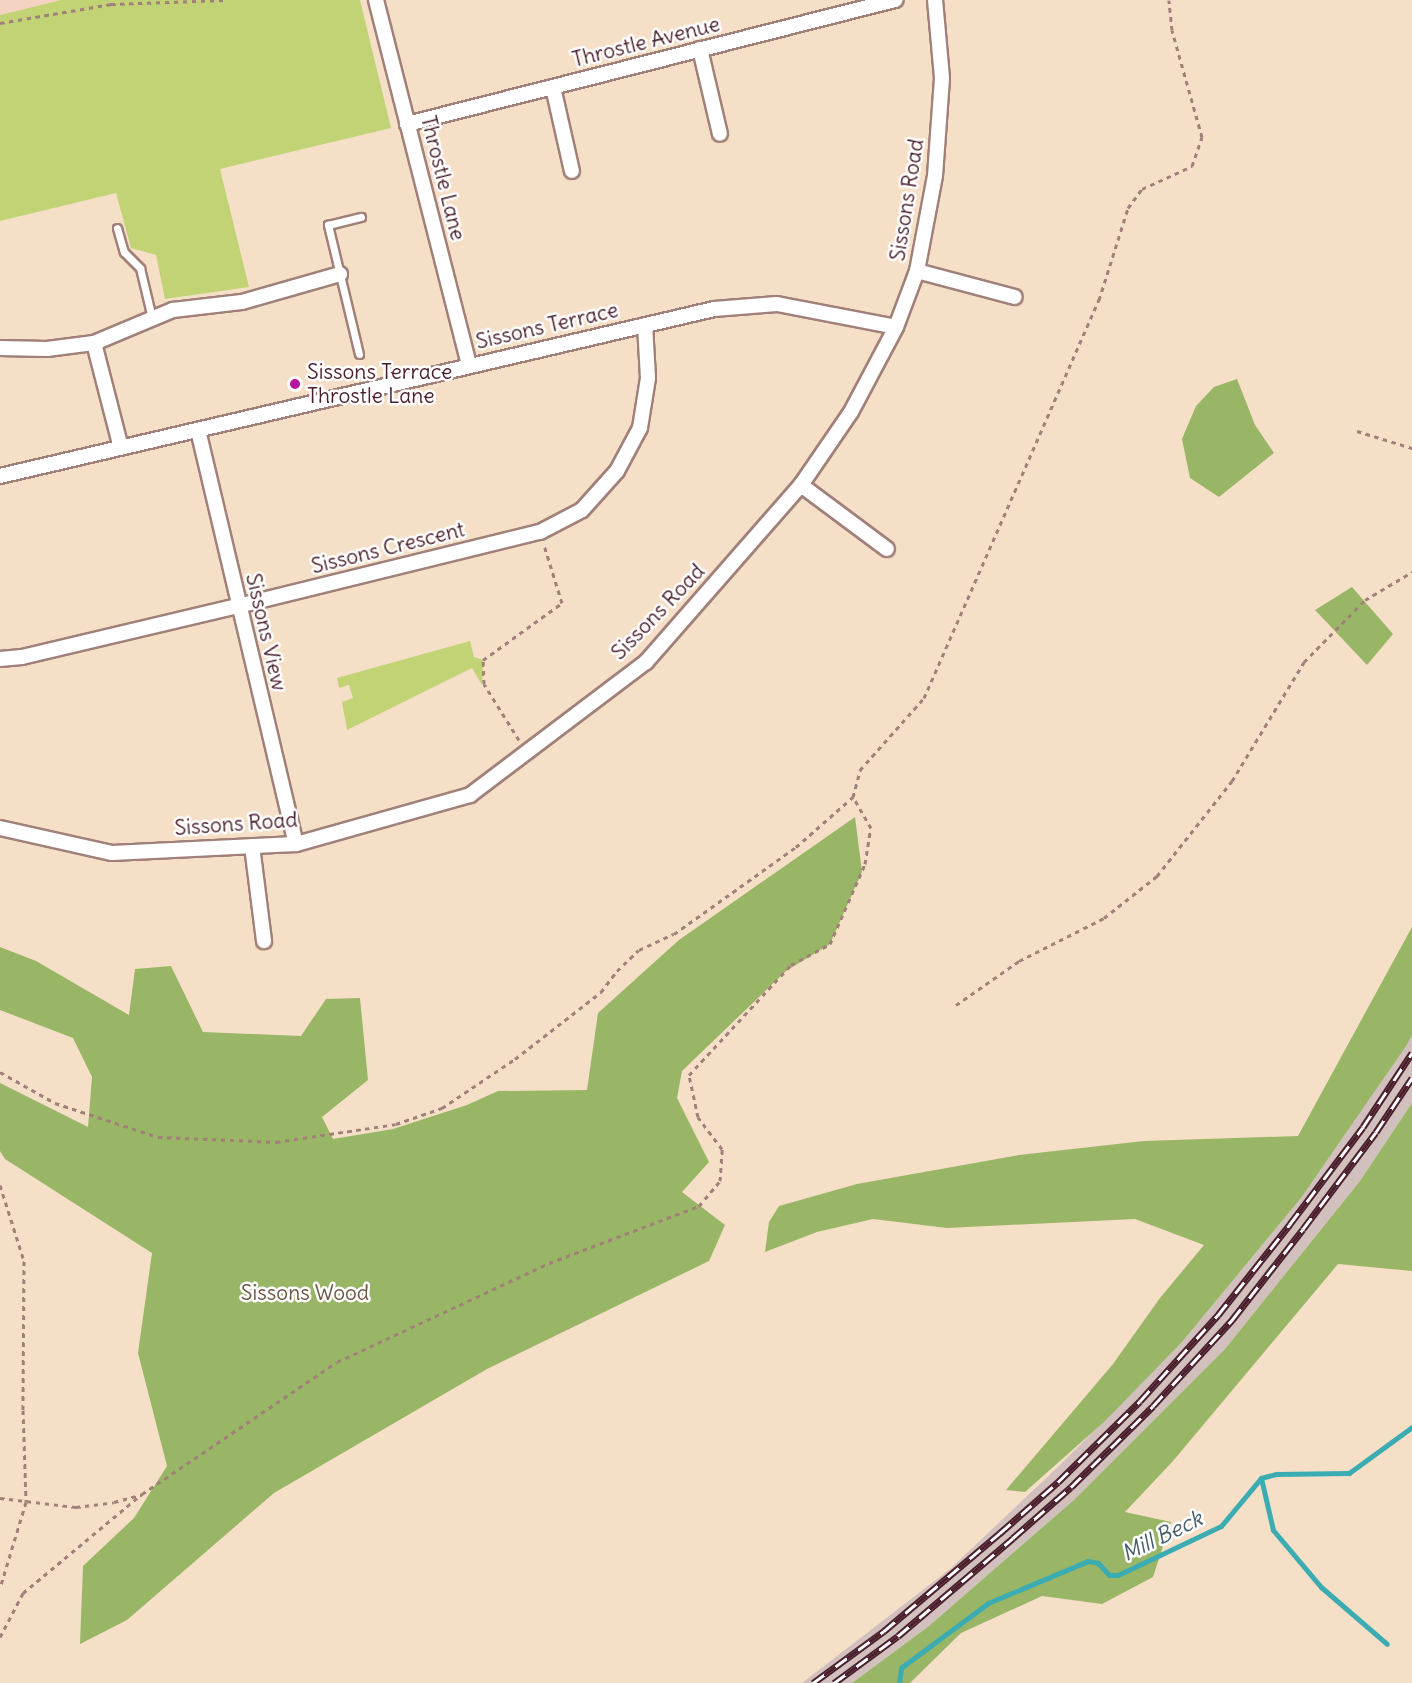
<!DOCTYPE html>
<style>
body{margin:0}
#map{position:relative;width:1412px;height:1683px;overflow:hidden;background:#f5e0c7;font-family:Delius,sans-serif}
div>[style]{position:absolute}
.built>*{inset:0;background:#f5d3c2}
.industrial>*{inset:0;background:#d1c0bd}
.green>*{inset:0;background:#c2d375}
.forest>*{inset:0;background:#99b566}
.stream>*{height:5px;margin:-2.5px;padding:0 2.5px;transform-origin:2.5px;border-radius:2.5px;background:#3aacb2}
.path>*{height:3px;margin-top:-1.5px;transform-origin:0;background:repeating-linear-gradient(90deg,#a08079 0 4.5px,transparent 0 9px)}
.roads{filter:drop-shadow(2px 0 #a08079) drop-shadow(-2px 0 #a08079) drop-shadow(0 2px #a08079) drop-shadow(0 -2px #a08079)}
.service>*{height:7px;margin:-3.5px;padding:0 3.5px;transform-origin:3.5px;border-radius:3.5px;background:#fff}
.minor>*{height:14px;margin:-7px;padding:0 7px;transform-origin:7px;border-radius:7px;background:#fff}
.rail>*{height:7px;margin-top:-3.5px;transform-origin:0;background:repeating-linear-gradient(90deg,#fff 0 14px,#4a1f2b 0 28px);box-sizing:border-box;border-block:2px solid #4a1f2b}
.dots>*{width:16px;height:16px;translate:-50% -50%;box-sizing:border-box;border:3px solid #fff;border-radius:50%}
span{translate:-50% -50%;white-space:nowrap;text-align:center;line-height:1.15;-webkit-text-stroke:5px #fff;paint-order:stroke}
.street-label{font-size:21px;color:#4a1f2b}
.poi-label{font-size:21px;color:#4a1f2b}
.left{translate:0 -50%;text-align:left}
.park-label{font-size:21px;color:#6e5541}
.water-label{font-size:22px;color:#435e68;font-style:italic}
</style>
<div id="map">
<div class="built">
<i style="clip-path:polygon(0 0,61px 0,0 15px)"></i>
</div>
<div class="industrial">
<i style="clip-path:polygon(1412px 1035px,1412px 1103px,1360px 1181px,1225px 1349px,1075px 1499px,929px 1626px,852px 1683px,802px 1683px,950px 1569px,1061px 1464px,1182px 1342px,1301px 1198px)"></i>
</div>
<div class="green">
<i style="clip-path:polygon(61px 0,360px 0,391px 128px,220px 169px,249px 287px,165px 299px,156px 255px,131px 248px,116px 193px,0 221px,0 15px)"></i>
<i style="clip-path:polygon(470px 641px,474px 657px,483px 660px,482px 685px,472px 668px,347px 730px,342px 702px,353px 698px,349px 685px,339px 688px,337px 678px)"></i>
</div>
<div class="forest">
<i style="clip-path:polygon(1237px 379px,1255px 425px,1274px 453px,1219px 497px,1190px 478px,1182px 439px,1196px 406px,1214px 387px)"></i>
<i style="clip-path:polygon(1352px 587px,1393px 634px,1367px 665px,1315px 610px)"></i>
<i style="clip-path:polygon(855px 817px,862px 872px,830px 944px,786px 971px,682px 1071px,677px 1098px,709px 1162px,682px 1192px,725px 1225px,709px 1261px,487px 1369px,274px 1493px,127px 1620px,80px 1644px,83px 1566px,134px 1518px,167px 1466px,138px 1353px,152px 1253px,5px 1159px,0 1151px,0 1083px,88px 1127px,92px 1077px,73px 1038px,0 1010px,0 947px,36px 961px,129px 1015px,135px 969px,171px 966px,203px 1032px,301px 1036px,326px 999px,360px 998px,368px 1080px,322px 1117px,333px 1139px,393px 1129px,467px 1105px,498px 1091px,587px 1090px,598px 1013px,679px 940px)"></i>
<i style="clip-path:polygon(1412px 927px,1412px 1035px,1406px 1046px,1301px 1198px,1182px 1342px,1105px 1421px,1025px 1492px,1006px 1490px,1113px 1364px,1160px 1298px,1204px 1245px,1135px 1219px,947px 1228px,873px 1219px,817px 1232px,765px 1252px,769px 1222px,779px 1206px,857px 1184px,1019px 1155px,1144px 1141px,1298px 1136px)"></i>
<i style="clip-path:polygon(1412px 1103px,1412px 1271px,1338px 1264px,1173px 1461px,1125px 1512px,1171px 1522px,1153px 1577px,1102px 1604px,1042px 1596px,961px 1633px,910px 1683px,852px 1683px,929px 1626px,1075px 1499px,1225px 1349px,1360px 1181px)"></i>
</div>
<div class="stream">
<i style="left:1261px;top:1478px;width:53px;rotate:77deg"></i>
<i style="left:1273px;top:1530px;width:75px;rotate:49.9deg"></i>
<i style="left:1321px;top:1587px;width:87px;rotate:40.8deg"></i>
<i style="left:899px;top:1683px;width:15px;rotate:-82deg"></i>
<i style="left:901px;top:1668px;width:6px;rotate:-39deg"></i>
<i style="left:906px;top:1664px;width:102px;rotate:-36.6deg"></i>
<i style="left:988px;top:1603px;width:108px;rotate:-22.8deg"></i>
<i style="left:1088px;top:1561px;width:10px;rotate:11deg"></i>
<i style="left:1098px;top:1563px;width:16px;rotate:47deg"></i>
<i style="left:1109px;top:1575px;width:9px"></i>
<i style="left:1118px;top:1575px;width:114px;rotate:-25.4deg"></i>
<i style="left:1221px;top:1526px;width:62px;rotate:-50.2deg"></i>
<i style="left:1261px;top:1478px;width:16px;rotate:-15deg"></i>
<i style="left:1276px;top:1474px;width:73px;rotate:-0.8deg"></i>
<i style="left:1349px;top:1473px;width:78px;rotate:-36.1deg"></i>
</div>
<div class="path">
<i style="left:0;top:23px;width:113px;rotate:-9.7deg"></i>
<i style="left:111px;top:4px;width:114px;rotate:-2deg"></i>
<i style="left:1357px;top:431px;width:58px;rotate:17.2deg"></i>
<i style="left:519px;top:740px;width:66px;rotate:-122deg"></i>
<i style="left:484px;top:684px;width:24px;rotate:-92deg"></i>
<i style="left:483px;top:660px;width:97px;rotate:-35.8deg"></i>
<i style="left:562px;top:603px;width:61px;rotate:-107.2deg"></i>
<i style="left:956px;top:1005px;width:77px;rotate:-34.9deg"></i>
<i style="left:1019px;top:961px;width:95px;rotate:-26.8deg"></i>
<i style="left:1104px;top:918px;width:68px;rotate:-38.4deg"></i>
<i style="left:1157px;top:876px;width:121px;rotate:-51.7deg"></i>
<i style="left:1232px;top:781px;width:139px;rotate:-58.8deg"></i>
<i style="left:1304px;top:662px;width:87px;rotate:-45.5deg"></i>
<i style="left:1365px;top:600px;width:55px;rotate:-30.8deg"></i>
<i style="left:0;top:1072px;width:63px;rotate:29.4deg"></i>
<i style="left:55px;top:1103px;width:108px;rotate:18.3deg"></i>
<i style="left:158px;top:1137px;width:118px;rotate:2.4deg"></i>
<i style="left:276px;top:1142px;width:121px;rotate:-8.5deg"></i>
<i style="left:396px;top:1124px;width:49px;rotate:-19.2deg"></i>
<i style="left:442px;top:1108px;width:88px;rotate:-33.9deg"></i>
<i style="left:515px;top:1059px;width:109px;rotate:-37.9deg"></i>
<i style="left:601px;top:992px;width:26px;rotate:-53deg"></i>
<i style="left:617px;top:971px;width:30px;rotate:-44deg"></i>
<i style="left:639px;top:950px;width:38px;rotate:-25deg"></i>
<i style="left:674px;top:934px;width:150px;rotate:-35.5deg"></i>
<i style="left:796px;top:847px;width:76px;rotate:-41.3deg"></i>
<i style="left:853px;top:797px;width:28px;rotate:-75deg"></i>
<i style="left:860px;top:770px;width:96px;rotate:-48.4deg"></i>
<i style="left:924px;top:698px;width:435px;rotate:-66.3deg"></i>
<i style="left:1099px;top:300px;width:96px;rotate:-72.5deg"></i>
<i style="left:1128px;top:208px;width:24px;rotate:-54deg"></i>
<i style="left:1142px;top:189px;width:55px;rotate:-24.7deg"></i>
<i style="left:1192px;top:166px;width:31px;rotate:-71deg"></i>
<i style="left:1202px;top:137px;width:111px;rotate:-105.7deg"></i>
<i style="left:1172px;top:30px;width:30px;rotate:-96deg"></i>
<i style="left:0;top:1185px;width:80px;rotate:72.5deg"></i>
<i style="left:24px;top:1261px;width:149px;rotate:90.4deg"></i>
<i style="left:23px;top:1410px;width:92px;rotate:88.1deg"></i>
<i style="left:26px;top:1502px;width:90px;rotate:106.8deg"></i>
<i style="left:0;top:1498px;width:77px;rotate:6.8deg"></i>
<i style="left:76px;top:1507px;width:38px;rotate:-7deg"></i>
<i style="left:114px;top:1502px;width:28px;rotate:-15deg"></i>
<i style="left:0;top:1637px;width:50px;rotate:-62.4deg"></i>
<i style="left:23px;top:1593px;width:155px;rotate:-39.8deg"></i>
<i style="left:142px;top:1494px;width:235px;rotate:-34.1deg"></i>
<i style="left:337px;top:1362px;width:234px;rotate:-25deg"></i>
<i style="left:549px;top:1263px;width:160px;rotate:-20.8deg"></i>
<i style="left:699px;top:1206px;width:33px;rotate:-50deg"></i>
<i style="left:720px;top:1181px;width:32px;rotate:-86deg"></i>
<i style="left:722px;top:1149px;width:40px;rotate:-127deg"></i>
<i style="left:698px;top:1117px;width:43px;rotate:-102.1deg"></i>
<i style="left:689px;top:1075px;width:150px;rotate:-47.2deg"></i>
<i style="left:791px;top:965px;width:44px;rotate:-28.3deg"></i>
<i style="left:830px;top:944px;width:87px;rotate:-66.4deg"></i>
<i style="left:865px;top:864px;width:36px;rotate:-81deg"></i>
<i style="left:871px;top:828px;width:36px;rotate:-120deg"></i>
</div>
<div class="roads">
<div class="service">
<i style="left:117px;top:228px;width:25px;rotate:74deg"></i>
<i style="left:124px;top:252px;width:23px;rotate:45deg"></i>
<i style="left:140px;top:268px;width:51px;rotate:76.5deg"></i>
<i style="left:359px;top:354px;width:133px;rotate:-103.5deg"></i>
<i style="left:328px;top:225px;width:34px;rotate:-14deg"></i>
</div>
<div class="minor">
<i style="left:376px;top:0;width:377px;rotate:75.7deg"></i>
<i style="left:700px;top:49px;width:87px;rotate:76.8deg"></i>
<i style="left:553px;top:87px;width:86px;rotate:77.3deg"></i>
<i style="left:407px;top:124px;width:504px;rotate:-14.26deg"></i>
<i style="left:917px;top:271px;width:101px;rotate:14.9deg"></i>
<i style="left:94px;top:343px;width:86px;rotate:-22.7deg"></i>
<i style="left:173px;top:310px;width:69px;rotate:-6.6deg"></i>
<i style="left:242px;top:302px;width:102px;rotate:-15.9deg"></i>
<i style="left:0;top:348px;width:47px;rotate:1.2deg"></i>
<i style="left:47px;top:349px;width:47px;rotate:-7.3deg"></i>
<i style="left:94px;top:343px;width:108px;rotate:75.6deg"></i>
<i style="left:198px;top:430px;width:425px;rotate:76.7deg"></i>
<i style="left:0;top:476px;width:733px;rotate:-13.16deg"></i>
<i style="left:714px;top:309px;width:63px;rotate:-4.5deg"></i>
<i style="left:777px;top:304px;width:121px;rotate:10.9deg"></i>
<i style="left:801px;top:485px;width:107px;rotate:36.7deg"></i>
<i style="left:0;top:659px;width:22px;rotate:-5deg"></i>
<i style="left:22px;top:657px;width:222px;rotate:-13.3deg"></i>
<i style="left:238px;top:606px;width:311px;rotate:-13.8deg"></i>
<i style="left:540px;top:532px;width:47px;rotate:-27.6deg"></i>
<i style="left:582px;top:510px;width:52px;rotate:-48.1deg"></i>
<i style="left:617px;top:471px;width:49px;rotate:-61.9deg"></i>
<i style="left:640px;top:428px;width:51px;rotate:-80.9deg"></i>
<i style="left:648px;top:378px;width:53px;rotate:-93.2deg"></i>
<i style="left:0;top:828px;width:115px;rotate:12.6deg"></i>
<i style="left:112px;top:853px;width:184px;rotate:-2.8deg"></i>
<i style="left:296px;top:844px;width:181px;rotate:-15.7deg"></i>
<i style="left:470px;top:795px;width:221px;rotate:-37.1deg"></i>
<i style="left:646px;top:662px;width:235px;rotate:-48.8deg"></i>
<i style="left:801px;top:485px;width:88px;rotate:-55.6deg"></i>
<i style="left:851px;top:412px;width:96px;rotate:-62.1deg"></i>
<i style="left:896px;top:327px;width:60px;rotate:-69.4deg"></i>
<i style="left:917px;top:271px;width:97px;rotate:-79.3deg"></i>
<i style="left:935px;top:176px;width:98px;rotate:-85.9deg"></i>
<i style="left:942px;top:78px;width:78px;rotate:-95.1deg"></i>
<i style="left:252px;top:846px;width:96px;rotate:82.8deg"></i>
</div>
</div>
<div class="rail">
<i style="left:813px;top:1683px;width:88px;rotate:-36.2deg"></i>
<i style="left:884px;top:1631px;width:152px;rotate:-40.2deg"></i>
<i style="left:1000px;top:1533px;width:77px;rotate:-41.3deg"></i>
<i style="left:1058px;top:1482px;width:115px;rotate:-44.6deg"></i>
<i style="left:1140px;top:1401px;width:116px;rotate:-47.8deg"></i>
<i style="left:1218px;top:1315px;width:116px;rotate:-51.6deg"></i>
<i style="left:1290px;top:1224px;width:121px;rotate:-53deg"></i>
<i style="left:1363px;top:1127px;width:89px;rotate:-56.5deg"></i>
<i style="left:834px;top:1683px;width:79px;rotate:-36.3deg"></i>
<i style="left:898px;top:1636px;width:151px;rotate:-40.4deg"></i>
<i style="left:1013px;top:1538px;width:77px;rotate:-41.3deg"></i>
<i style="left:1071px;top:1487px;width:115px;rotate:-44.6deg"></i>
<i style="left:1153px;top:1406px;width:117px;rotate:-47.4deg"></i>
<i style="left:1232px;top:1320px;width:115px;rotate:-52deg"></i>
<i style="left:1303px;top:1229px;width:121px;rotate:-53deg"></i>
<i style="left:1376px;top:1132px;width:65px;rotate:-56.3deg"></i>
</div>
<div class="dots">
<i style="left:295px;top:384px;background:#b5179e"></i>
</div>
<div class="street-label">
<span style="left:646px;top:42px;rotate:-14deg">Throstle Avenue</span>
<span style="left:443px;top:178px;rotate:76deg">Throstle Lane</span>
<span style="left:907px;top:200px;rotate:-81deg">Sissons Road</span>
<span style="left:547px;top:326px;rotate:-13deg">Sissons Terrace</span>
<span style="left:388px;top:548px;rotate:-14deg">Sissons Crescent</span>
<span style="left:658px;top:612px;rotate:-46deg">Sissons Road</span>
<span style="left:266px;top:632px;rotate:77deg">Sissons View</span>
<span style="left:236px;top:824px;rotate:-4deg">Sissons Road</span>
</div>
<div class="poi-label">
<span class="left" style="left:307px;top:384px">Sissons Terrace<br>Throstle Lane</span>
</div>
<div class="park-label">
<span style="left:305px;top:1293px">Sissons Wood</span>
</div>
<div class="water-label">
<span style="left:1162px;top:1536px;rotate:-26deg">Mill Beck</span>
</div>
</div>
